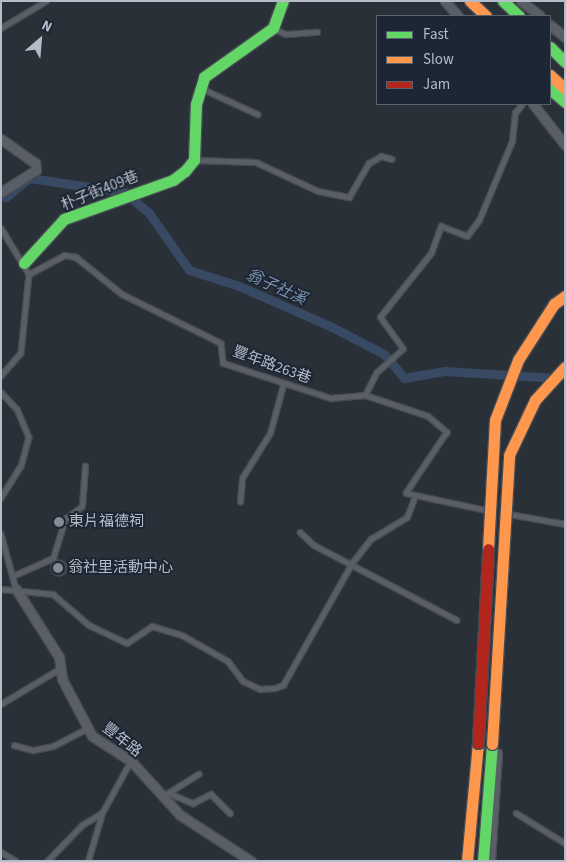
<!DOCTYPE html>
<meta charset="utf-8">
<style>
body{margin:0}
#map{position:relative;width:566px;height:862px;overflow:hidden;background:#2a3038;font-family:"Source Sans 3","Noto Sans TC",sans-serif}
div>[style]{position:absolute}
.canal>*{height:9px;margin:-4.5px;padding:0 4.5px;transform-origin:4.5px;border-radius:4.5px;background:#384963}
.building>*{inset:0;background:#444950}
.round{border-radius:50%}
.roads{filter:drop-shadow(1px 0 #484c53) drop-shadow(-1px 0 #484c53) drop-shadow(0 1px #484c53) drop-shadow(0 -1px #484c53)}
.lane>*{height:4.5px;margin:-2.25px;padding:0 2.25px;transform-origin:2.25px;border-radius:2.25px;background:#5a5e66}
.street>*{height:9px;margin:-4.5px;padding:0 4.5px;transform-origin:4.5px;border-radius:4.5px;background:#5a5e66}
.fast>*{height:11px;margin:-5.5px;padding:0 5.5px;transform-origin:5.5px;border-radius:5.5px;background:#63d668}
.slow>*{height:11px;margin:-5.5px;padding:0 5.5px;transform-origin:5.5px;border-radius:5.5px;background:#ff974d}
.bridges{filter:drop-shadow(1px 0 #474c53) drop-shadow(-1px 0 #474c53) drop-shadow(0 1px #474c53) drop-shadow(0 -1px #474c53)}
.slow-bridge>*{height:11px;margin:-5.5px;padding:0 5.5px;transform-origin:5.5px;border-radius:5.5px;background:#ff974d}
.jam-bridge>*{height:11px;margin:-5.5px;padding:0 5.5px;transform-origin:5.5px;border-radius:5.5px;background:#b3261e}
.dots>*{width:14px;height:14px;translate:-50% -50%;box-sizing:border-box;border:2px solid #1d2633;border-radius:50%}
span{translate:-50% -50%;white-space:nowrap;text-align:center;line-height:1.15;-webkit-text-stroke:4px #1d2633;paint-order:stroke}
.street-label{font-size:15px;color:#b4bcc9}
.poi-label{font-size:15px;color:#b4bcc9}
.left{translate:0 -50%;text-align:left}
.water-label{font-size:16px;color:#7c92b1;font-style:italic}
.frame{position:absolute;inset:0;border:2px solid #b4bcc9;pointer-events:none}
.legend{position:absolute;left:376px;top:15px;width:175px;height:90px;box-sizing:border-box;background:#1d2633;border:1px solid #59626f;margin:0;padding:6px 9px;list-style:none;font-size:15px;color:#b4bcc9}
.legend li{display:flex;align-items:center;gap:10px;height:25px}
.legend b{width:25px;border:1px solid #59626f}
.north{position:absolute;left:15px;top:15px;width:50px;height:50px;-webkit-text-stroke:4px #1d2633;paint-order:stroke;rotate:27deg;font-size:14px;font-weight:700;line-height:20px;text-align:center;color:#b4bcc9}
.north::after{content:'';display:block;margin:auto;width:18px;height:22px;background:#b4bcc9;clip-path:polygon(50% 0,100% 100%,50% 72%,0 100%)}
</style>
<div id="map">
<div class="canal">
<i style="left:1px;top:196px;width:5px;rotate:11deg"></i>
<i style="left:6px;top:197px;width:30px;rotate:-40deg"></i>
<i style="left:29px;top:178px;width:96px;rotate:8.4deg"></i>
<i style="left:124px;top:192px;width:33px;rotate:40deg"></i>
<i style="left:149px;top:213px;width:70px;rotate:54.9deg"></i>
<i style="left:189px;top:270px;width:52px;rotate:17.7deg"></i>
<i style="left:239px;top:286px;width:102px;rotate:23.8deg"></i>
<i style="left:332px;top:327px;width:59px;rotate:27.4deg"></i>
<i style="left:384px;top:354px;width:31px;rotate:50deg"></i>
<i style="left:404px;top:378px;width:42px;rotate:-9.7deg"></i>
<i style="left:445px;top:371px;width:111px;rotate:3.6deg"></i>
</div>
<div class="building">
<i class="round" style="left:50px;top:559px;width:18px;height:18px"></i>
</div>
<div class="roads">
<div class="lane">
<i style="left:1px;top:28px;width:52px;rotate:-31deg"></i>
<i style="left:274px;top:29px;width:13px;rotate:23deg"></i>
<i style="left:286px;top:34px;width:31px;rotate:-4deg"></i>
<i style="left:203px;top:89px;width:60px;rotate:24.8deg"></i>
<i style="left:196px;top:160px;width:60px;rotate:1.9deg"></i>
<i style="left:256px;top:162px;width:68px;rotate:25.1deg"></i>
<i style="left:318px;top:191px;width:32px;rotate:11deg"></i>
<i style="left:349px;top:197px;width:39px;rotate:-60deg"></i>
<i style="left:369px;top:163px;width:14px;rotate:-30deg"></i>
<i style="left:381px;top:156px;width:11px;rotate:15deg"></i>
<i style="left:1px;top:228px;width:54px;rotate:58.7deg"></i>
<i style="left:29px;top:274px;width:79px;rotate:95.8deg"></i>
<i style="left:21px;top:353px;width:30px;rotate:131deg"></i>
<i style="left:29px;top:274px;width:40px;rotate:-28deg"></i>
<i style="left:64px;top:255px;width:12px;rotate:9deg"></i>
<i style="left:76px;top:257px;width:59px;rotate:38.8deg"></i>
<i style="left:122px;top:294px;width:110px;rotate:26.3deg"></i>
<i style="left:221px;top:343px;width:20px;rotate:84deg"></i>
<i style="left:223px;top:363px;width:114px;rotate:18deg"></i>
<i style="left:331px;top:398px;width:34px;rotate:-5deg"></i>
<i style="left:365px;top:395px;width:66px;rotate:18.4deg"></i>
<i style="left:428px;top:416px;width:25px;rotate:40deg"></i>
<i style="left:447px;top:432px;width:73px;rotate:123.9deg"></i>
<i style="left:406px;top:493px;width:82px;rotate:12deg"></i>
<i style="left:1px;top:392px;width:23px;rotate:47deg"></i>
<i style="left:17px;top:409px;width:30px;rotate:67deg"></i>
<i style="left:29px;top:437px;width:30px;rotate:105deg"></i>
<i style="left:21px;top:466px;width:38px;rotate:122deg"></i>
<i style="left:365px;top:395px;width:25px;rotate:-63deg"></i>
<i style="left:376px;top:373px;width:36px;rotate:-42deg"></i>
<i style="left:403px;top:349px;width:39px;rotate:-126deg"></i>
<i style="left:380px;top:317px;width:82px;rotate:-51.4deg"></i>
<i style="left:431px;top:253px;width:29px;rotate:-70deg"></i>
<i style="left:441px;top:226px;width:28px;rotate:21deg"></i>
<i style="left:467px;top:236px;width:20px;rotate:-53deg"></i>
<i style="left:479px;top:220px;width:86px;rotate:-67.3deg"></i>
<i style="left:512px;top:141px;width:28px;rotate:-84deg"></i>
<i style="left:515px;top:113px;width:11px;rotate:-52deg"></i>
<i style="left:240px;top:502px;width:24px;rotate:-85deg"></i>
<i style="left:242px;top:478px;width:53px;rotate:-58.1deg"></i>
<i style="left:270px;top:433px;width:50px;rotate:-74.8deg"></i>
<i style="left:509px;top:514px;width:57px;rotate:10.1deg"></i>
<i style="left:300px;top:532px;width:19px;rotate:43deg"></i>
<i style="left:314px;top:545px;width:161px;rotate:27.7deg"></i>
<i style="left:1px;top:534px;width:57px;rotate:74.7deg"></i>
<i style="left:15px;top:575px;width:42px;rotate:-24.1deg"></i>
<i style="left:53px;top:558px;width:41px;rotate:-72.9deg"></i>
<i style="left:65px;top:519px;width:21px;rotate:-37deg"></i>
<i style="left:82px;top:506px;width:40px;rotate:-85.7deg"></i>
<i style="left:1px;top:589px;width:52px;rotate:5.5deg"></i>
<i style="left:53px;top:594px;width:48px;rotate:40.7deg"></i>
<i style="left:89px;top:625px;width:42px;rotate:25.3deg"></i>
<i style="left:127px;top:643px;width:30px;rotate:-34deg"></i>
<i style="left:152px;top:626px;width:31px;rotate:17deg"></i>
<i style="left:182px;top:635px;width:53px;rotate:29.5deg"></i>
<i style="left:228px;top:661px;width:25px;rotate:53deg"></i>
<i style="left:243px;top:681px;width:19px;rotate:25deg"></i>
<i style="left:260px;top:689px;width:15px;rotate:-4deg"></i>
<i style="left:275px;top:688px;width:9px;rotate:-21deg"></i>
<i style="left:283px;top:685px;width:140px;rotate:-60.5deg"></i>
<i style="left:352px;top:563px;width:31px;rotate:-52deg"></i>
<i style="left:371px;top:539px;width:42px;rotate:-31.4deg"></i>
<i style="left:407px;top:517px;width:22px;rotate:-69deg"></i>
<i style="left:1px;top:704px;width:70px;rotate:-31deg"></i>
<i style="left:14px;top:745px;width:20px;rotate:15deg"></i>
<i style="left:33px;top:750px;width:20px;rotate:-11deg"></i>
<i style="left:53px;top:746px;width:39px;rotate:-27deg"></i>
<i style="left:168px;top:793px;width:36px;rotate:-32deg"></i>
<i style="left:169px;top:793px;width:26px;rotate:23deg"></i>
<i style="left:193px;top:803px;width:20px;rotate:-27deg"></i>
<i style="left:211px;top:794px;width:27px;rotate:45deg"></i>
<i style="left:516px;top:813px;width:57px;rotate:31.5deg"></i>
<i style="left:1px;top:852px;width:17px;rotate:31deg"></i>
<i style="left:47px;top:861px;width:50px;rotate:-45.8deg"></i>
<i style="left:82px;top:825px;width:23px;rotate:-31deg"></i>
<i style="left:88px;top:861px;width:50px;rotate:-73.7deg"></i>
<i style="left:102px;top:813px;width:58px;rotate:-61.2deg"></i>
<i style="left:492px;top:861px;width:109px;rotate:-86.3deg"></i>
</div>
<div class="street">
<i style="left:445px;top:1px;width:20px;rotate:49deg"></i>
<i style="left:521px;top:1px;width:24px;rotate:38deg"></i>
<i style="left:550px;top:25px;width:19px;rotate:39deg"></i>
<i style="left:533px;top:104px;width:52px;rotate:52deg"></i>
<i style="left:1px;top:139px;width:42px;rotate:35.2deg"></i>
<i style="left:35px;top:163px;width:7px;rotate:82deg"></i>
<i style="left:36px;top:170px;width:41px;rotate:147.8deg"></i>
<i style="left:16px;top:589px;width:80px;rotate:57.7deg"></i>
<i style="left:59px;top:657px;width:22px;rotate:82deg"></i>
<i style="left:62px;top:679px;width:64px;rotate:62.2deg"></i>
<i style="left:92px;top:736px;width:46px;rotate:32.7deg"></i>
<i style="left:131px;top:761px;width:73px;rotate:47.8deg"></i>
<i style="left:180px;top:815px;width:85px;rotate:32.9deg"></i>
</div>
<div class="fast">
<i style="left:503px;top:1px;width:22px;rotate:43deg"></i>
<i style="left:550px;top:47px;width:21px;rotate:45deg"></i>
<i style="left:550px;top:89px;width:20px;rotate:41deg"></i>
<i style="left:24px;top:263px;width:59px;rotate:-47.7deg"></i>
<i style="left:64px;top:219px;width:116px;rotate:-19.7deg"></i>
<i style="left:173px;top:180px;width:15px;rotate:-37deg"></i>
<i style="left:185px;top:171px;width:14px;rotate:-51deg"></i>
<i style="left:194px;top:160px;width:56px;rotate:-88deg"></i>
<i style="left:196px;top:104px;width:28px;rotate:-73deg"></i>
<i style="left:204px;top:77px;width:85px;rotate:-35.4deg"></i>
<i style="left:273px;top:28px;width:29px;rotate:-70deg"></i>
<i style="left:483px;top:861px;width:117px;rotate:-85.6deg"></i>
</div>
<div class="slow">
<i style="left:470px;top:1px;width:22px;rotate:43deg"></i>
<i style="left:550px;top:75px;width:21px;rotate:43deg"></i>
<i style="left:467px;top:861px;width:119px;rotate:-84.7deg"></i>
</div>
</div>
<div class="bridges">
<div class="slow-bridge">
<i style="left:488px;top:549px;width:129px;rotate:-86.9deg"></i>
<i style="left:495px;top:420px;width:64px;rotate:-69deg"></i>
<i style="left:518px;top:360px;width:67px;rotate:-57.3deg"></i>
<i style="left:554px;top:304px;width:14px;rotate:-36deg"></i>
<i style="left:492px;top:744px;width:289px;rotate:-86.6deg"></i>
<i style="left:509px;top:455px;width:61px;rotate:-64.7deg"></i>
<i style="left:535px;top:400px;width:45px;rotate:-47.7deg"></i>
</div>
<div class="jam-bridge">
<i style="left:478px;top:743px;width:194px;rotate:-87deg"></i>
</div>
</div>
<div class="dots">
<i style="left:59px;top:522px;background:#848b96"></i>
<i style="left:58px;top:568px;background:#848b96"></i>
</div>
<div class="street-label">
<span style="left:100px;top:191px;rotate:-22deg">朴子街409巷</span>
<span style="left:272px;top:365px;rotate:20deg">豐年路263巷</span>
<span style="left:122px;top:740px;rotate:38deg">豐年路</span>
</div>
<div class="poi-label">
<span class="left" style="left:69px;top:522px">東片福德祠</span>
<span class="left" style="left:68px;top:568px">翁社里活動中心</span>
</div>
<div class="water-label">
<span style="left:276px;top:287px;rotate:24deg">翁子社溪</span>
</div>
<div class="frame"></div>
<ul class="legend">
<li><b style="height:6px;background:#63d668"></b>Fast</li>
<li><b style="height:6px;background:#ff974d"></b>Slow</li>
<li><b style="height:6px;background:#b3261e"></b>Jam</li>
</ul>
<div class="north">N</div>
</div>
